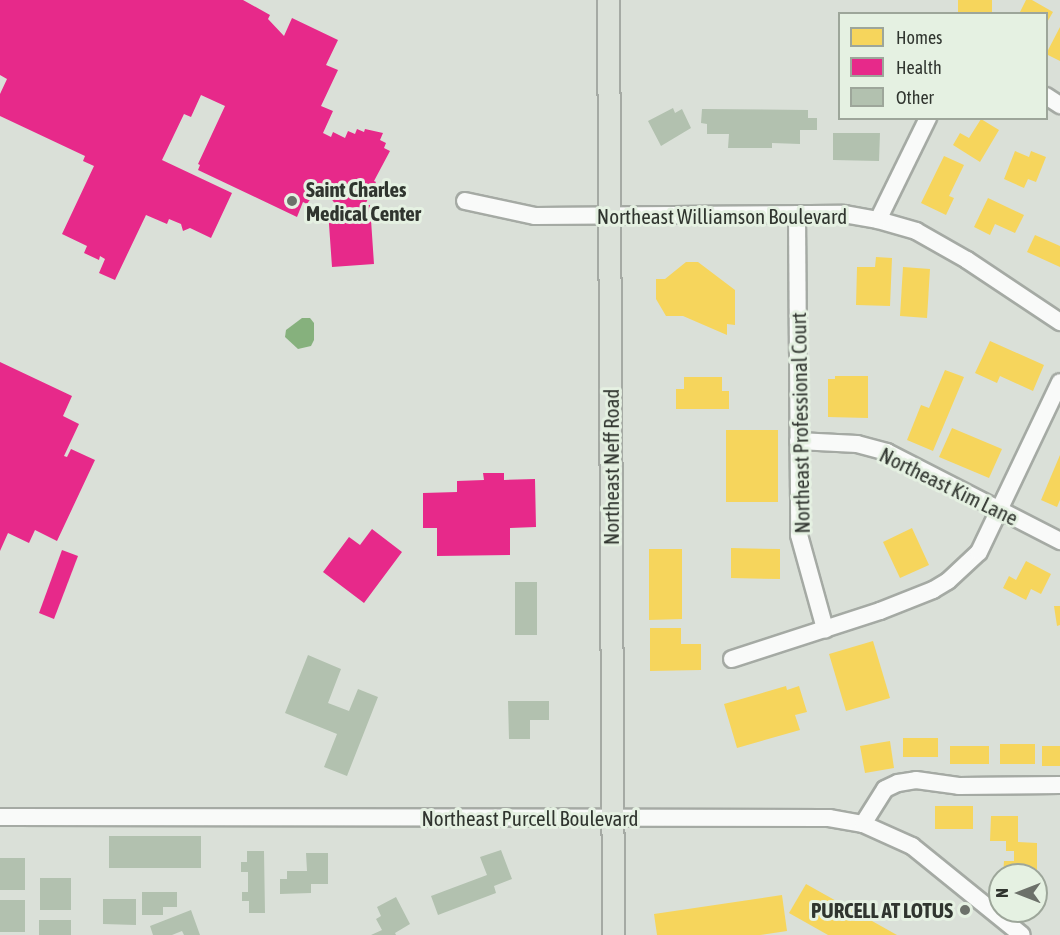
<!DOCTYPE html>
<style>
body{margin:0}
#map{position:relative;width:1060px;height:935px;overflow:hidden;background:#dae0d8;font-family:"Asap Condensed",sans-serif}
div>[style]{position:absolute}
.water>*{inset:0;background:#86b17d}
.homes>*{inset:0;background:#f6d55c}
.health>*{inset:0;background:#e7298a}
.building>*{inset:0;background:#b2c1af}
.roads{filter:drop-shadow(2px 0 #a5aaa4) drop-shadow(-2px 0 #a5aaa4) drop-shadow(0 2px #a5aaa4) drop-shadow(0 -2px #a5aaa4)}
.minor>*{height:16px;margin:-8px;padding:0 8px;transform-origin:8px;border-radius:8px;background:#f9faf9}
.major>*{height:21px;margin:-10.5px;padding:0 10.5px;transform-origin:10.5px;border-radius:10.5px;background:#dbe1d9}
.dots>*{width:16px;height:16px;translate:-50% -50%;box-sizing:border-box;border:3px solid #e5f1e2;border-radius:50%}
span{translate:-50% -50%;white-space:nowrap;text-align:center;line-height:1.15;-webkit-text-stroke:6px #e5f1e2;paint-order:stroke}
.poi-label{font-size:21px;color:#30352f;font-weight:700}
.left{translate:0 -50%;text-align:left}
.right{translate:-100% -50%;text-align:right}
.street-label{font-size:21px;color:#30352f}
.legend{position:absolute;left:838px;top:12px;width:210px;height:108px;box-sizing:border-box;background:#e5f1e2;border:2px solid #9da69a;margin:0;padding:8px 10px;list-style:none;font-size:18px;color:#30352f}
.legend li{display:flex;align-items:center;gap:12px;height:30px}
.legend b{width:30px;border:2px solid #9da69a}
.north{position:absolute;left:988px;top:863px;width:60px;height:60px;box-sizing:border-box;background:#e5f1e2;border:2px solid #9da69a;border-radius:50%;rotate:270deg;font-size:16px;font-weight:700;line-height:24px;text-align:center;color:#30352f}
.north::after{content:'';display:block;margin:auto;width:21px;height:27px;background:#6c716a;clip-path:polygon(50% 0,100% 100%,50% 72%,0 100%)}
</style>
<div id="map">
<div class="water">
<i style="clip-path:polygon(302px 318px,310px 318px,314px 323px,314px 340px,311px 346px,298px 349px,285px 337px,286px 330px)"></i>
</div>
<div class="homes">
<i style="clip-path:polygon(958px 0,992px 0,992px 14px,958px 14px)"></i>
<i style="clip-path:polygon(1026px 0,1032px 0,1053px 12px,1046px 24px,1046px 14px,1019px 14px)"></i>
<i style="clip-path:polygon(1060px 27px,1060px 61px,1046px 54px)"></i>
<i style="clip-path:polygon(981px 119px,999px 130px,980px 162px,953px 145px,960px 133px,969px 138px)"></i>
<i style="clip-path:polygon(1015px 151px,1029px 157px,1031px 151px,1046px 157px,1036px 182px,1028px 179px,1024px 188px,1004px 179px)"></i>
<i style="clip-path:polygon(944px 156px,964px 165px,949px 196px,954px 198px,946px 215px,921px 203px)"></i>
<i style="clip-path:polygon(988px 198px,1024px 215px,1015px 233px,995px 224px,990px 235px,974px 227px)"></i>
<i style="clip-path:polygon(1035px 235px,1060px 246px,1060px 267px,1027px 252px)"></i>
<i style="clip-path:polygon(876px 257px,892px 258px,890px 306px,856px 305px,857px 267px,875px 267px)"></i>
<i style="clip-path:polygon(686px 262px,698px 262px,735px 290px,735px 325px,727px 324px,727px 335px,683px 316px,666px 316px,656px 299px,656px 279px,665px 279px)"></i>
<i style="clip-path:polygon(903px 267px,930px 269px,927px 318px,900px 316px)"></i>
<i style="clip-path:polygon(990px 341px,1044px 365px,1033px 391px,1000px 376px,997px 383px,975px 373px)"></i>
<i style="clip-path:polygon(945px 370px,964px 377px,933px 451px,907px 440px,921px 405px,929px 408px)"></i>
<i style="clip-path:polygon(835px 376px,868px 376px,868px 418px,828px 417px,828px 379px,835px 379px)"></i>
<i style="clip-path:polygon(684px 377px,722px 377px,722px 391px,729px 391px,729px 409px,676px 409px,676px 389px,684px 389px)"></i>
<i style="clip-path:polygon(952px 428px,1002px 449px,989px 478px,939px 457px)"></i>
<i style="clip-path:polygon(726px 430px,778px 430px,778px 502px,726px 502px)"></i>
<i style="clip-path:polygon(1060px 455px,1060px 500px,1057px 507px,1041px 500px)"></i>
<i style="clip-path:polygon(912px 528px,929px 565px,900px 578px,883px 542px)"></i>
<i style="clip-path:polygon(731px 548px,780px 549px,780px 579px,731px 578px)"></i>
<i style="clip-path:polygon(649px 549px,682px 549px,682px 619px,649px 620px)"></i>
<i style="clip-path:polygon(1026px 561px,1051px 574px,1041px 594px,1031px 589px,1026px 600px,1003px 588px,1009px 576px,1016px 580px)"></i>
<i style="clip-path:polygon(1054px 606px,1060px 606px,1060px 625px,1057px 626px)"></i>
<i style="clip-path:polygon(650px 628px,681px 628px,681px 644px,701px 644px,701px 670px,650px 671px)"></i>
<i style="clip-path:polygon(873px 641px,890px 698px,846px 711px,829px 654px)"></i>
<i style="clip-path:polygon(786px 686px,787px 690px,799px 686px,807px 712px,795px 715px,800px 730px,737px 748px,724px 704px)"></i>
<i style="clip-path:polygon(903px 738px,938px 738px,938px 757px,903px 757px)"></i>
<i style="clip-path:polygon(890px 741px,894px 768px,865px 773px,860px 746px)"></i>
<i style="clip-path:polygon(1000px 744px,1035px 744px,1035px 764px,1000px 764px)"></i>
<i style="clip-path:polygon(950px 746px,989px 746px,989px 764px,950px 764px)"></i>
<i style="clip-path:polygon(1042px 746px,1060px 746px,1060px 766px,1042px 766px)"></i>
<i style="clip-path:polygon(935px 806px,973px 806px,973px 829px,935px 829px)"></i>
<i style="clip-path:polygon(991px 816px,1018px 816px,1018px 842px,1037px 843px,1037px 875px,1003px 875px,1004px 861px,1014px 861px,1014px 851px,1006px 851px,1006px 841px,990px 841px)"></i>
<i style="clip-path:polygon(806px 884px,897px 935px,828px 935px,789px 913px)"></i>
<i style="clip-path:polygon(782px 895px,787px 931px,760px 935px,657px 935px,654px 914px)"></i>
</div>
<div class="health">
<i style="clip-path:polygon(0 0,243px 0,270px 15px,268px 19px,284px 36px,292px 18px,338px 40px,326px 65px,338px 70px,321px 106px,333px 111px,323px 133px,331px 137px,333px 132px,345px 138px,348px 131px,355px 134px,357px 129px,364px 132px,365px 129px,383px 133px,380px 140px,386px 143px,384px 148px,390px 151px,374px 181px,376px 182px,365px 205px,370px 205px,374px 264px,332px 267px,328px 210px,339px 209px,321px 185px,314px 199px,311px 198px,307px 204px,303px 202px,297px 217px,198px 170px,200px 165px,198px 164px,225px 106px,201px 95px,191px 117px,184px 114px,162px 160px,232px 193px,211px 238px,190px 228px,183px 231px,181px 224px,169px 219px,167px 224px,146px 215px,115px 280px,99px 273px,105px 259px,100px 256px,99px 260px,84px 253px,87px 246px,62px 234px,94px 166px,83px 161px,85px 156px,0 116px,0 94px,7px 79px,0 75px)"></i>
<i style="clip-path:polygon(0 362px,72px 396px,63px 416px,79px 424px,64px 456px,67px 457px,71px 449px,95px 460px,57px 541px,35px 530px,29px 543px,8px 533px,0 551px)"></i>
<i style="clip-path:polygon(483px 473px,504px 473px,504px 480px,535px 479px,536px 527px,510px 528px,510px 555px,437px 556px,437px 528px,423px 528px,423px 493px,457px 492px,457px 481px,484px 480px)"></i>
<i style="clip-path:polygon(372px 529px,402px 552px,364px 603px,323px 572px,349px 537px,360px 545px)"></i>
<i style="clip-path:polygon(62px 550px,78px 556px,54px 619px,39px 613px)"></i>
</div>
<div class="building">
<i style="clip-path:polygon(673px 108px,675px 113px,682px 109px,691px 128px,661px 146px,648px 121px)"></i>
<i style="clip-path:polygon(702px 109px,808px 110px,808px 118px,817px 118px,817px 130px,800px 130px,800px 144px,772px 143px,772px 148px,728px 148px,729px 134px,707px 134px,707px 124px,701px 123px)"></i>
<i style="clip-path:polygon(833px 133px,880px 133px,879px 161px,833px 160px)"></i>
<i style="clip-path:polygon(515px 582px,537px 582px,537px 635px,515px 635px)"></i>
<i style="clip-path:polygon(308px 655px,341px 669px,328px 703px,349px 711px,358px 689px,378px 697px,347px 776px,324px 767px,337px 734px,285px 713px)"></i>
<i style="clip-path:polygon(508px 701px,549px 701px,549px 720px,530px 720px,530px 739px,509px 739px)"></i>
<i style="clip-path:polygon(109px 836px,201px 836px,201px 868px,109px 868px)"></i>
<i style="clip-path:polygon(501px 850px,512px 879px,494px 886px,496px 893px,438px 915px,431px 896px,487px 875px,480px 857px)"></i>
<i style="clip-path:polygon(247px 851px,264px 851px,265px 913px,249px 913px,249px 901px,242px 901px,242px 892px,248px 892px,248px 872px,241px 872px,241px 862px,247px 862px)"></i>
<i style="clip-path:polygon(306px 853px,328px 853px,328px 884px,311px 884px,311px 893px,280px 894px,280px 879px,287px 879px,287px 871px,307px 871px)"></i>
<i style="clip-path:polygon(0 858px,25px 858px,25px 890px,0 890px)"></i>
<i style="clip-path:polygon(40px 878px,71px 878px,71px 910px,40px 910px)"></i>
<i style="clip-path:polygon(142px 892px,177px 892px,177px 907px,163px 907px,163px 915px,142px 915px)"></i>
<i style="clip-path:polygon(396px 897px,410px 924px,395px 933px,396px 935px,371px 935px,382px 930px,376px 919px,381px 916px,377px 907px)"></i>
<i style="clip-path:polygon(103px 899px,136px 899px,136px 925px,103px 924px)"></i>
<i style="clip-path:polygon(0 900px,25px 900px,25px 932px,0 932px)"></i>
<i style="clip-path:polygon(191px 910px,200px 935px,184px 935px,182px 931px,172px 935px,153px 935px,150px 926px)"></i>
<i style="clip-path:polygon(39px 920px,71px 920px,71px 935px,39px 935px)"></i>
</div>
<div class="roads">
<div class="minor">
<i style="left:1046px;top:96px;width:17px;rotate:33deg"></i>
<i style="left:465px;top:201px;width:72px;rotate:12.1deg"></i>
<i style="left:535px;top:216px;width:309px;rotate:-0.4deg"></i>
<i style="left:844px;top:214px;width:35px;rotate:10deg"></i>
<i style="left:878px;top:220px;width:40px;rotate:16deg"></i>
<i style="left:916px;top:231px;width:59px;rotate:29.6deg"></i>
<i style="left:967px;top:260px;width:112px;rotate:33.7deg"></i>
<i style="left:797px;top:214px;width:321px;rotate:89.6deg"></i>
<i style="left:799px;top:535px;width:98px;rotate:74.5deg"></i>
<i style="left:878px;top:220px;width:114px;rotate:-63.9deg"></i>
<i style="left:798px;top:441px;width:59px;rotate:2.9deg"></i>
<i style="left:857px;top:444px;width:31px;rotate:15deg"></i>
<i style="left:887px;top:452px;width:195px;rotate:27.2deg"></i>
<i style="left:732px;top:659px;width:156px;rotate:-18deg"></i>
<i style="left:880px;top:611px;width:57px;rotate:-21.6deg"></i>
<i style="left:933px;top:590px;width:17px;rotate:-31deg"></i>
<i style="left:948px;top:581px;width:42px;rotate:-43.1deg"></i>
<i style="left:979px;top:552px;width:188px;rotate:-64.5deg"></i>
<i style="left:0;top:817px;width:829px;rotate:0.07deg"></i>
<i style="left:829px;top:818px;width:35px;rotate:10deg"></i>
<i style="left:863px;top:824px;width:54px;rotate:24.2deg"></i>
<i style="left:912px;top:846px;width:141px;rotate:39deg"></i>
<i style="left:863px;top:824px;width:41px;rotate:-57.8deg"></i>
<i style="left:885px;top:789px;width:14px;rotate:-25deg"></i>
<i style="left:898px;top:783px;width:18px;rotate:-9deg"></i>
<i style="left:916px;top:780px;width:43px;rotate:7.9deg"></i>
<i style="left:959px;top:786px;width:101px;rotate:-0.6deg"></i>
</div>
<div class="major">
<i style="left:608px;top:0;width:935px;rotate:89.69deg"></i>
</div>
</div>
<div class="dots">
<i style="left:292px;top:201px;background:#6c716a"></i>
<i style="left:965px;top:910px;background:#6c716a"></i>
</div>
<div class="poi-label">
<span class="left" style="left:306px;top:201px">Saint Charles<br>Medical Center</span>
<span class="right" style="left:953px;top:910px">PURCELL AT LOTUS</span>
</div>
<div class="street-label">
<span style="left:722px;top:216px">Northeast Williamson Boulevard</span>
<span style="left:800px;top:423px;rotate:-91deg">Northeast Professional Court</span>
<span style="left:611px;top:467px;rotate:-90deg">Northeast Neff Road</span>
<span style="left:949px;top:486px;rotate:26deg">Northeast Kim Lane</span>
<span style="left:530px;top:818px">Northeast Purcell Boulevard</span>
</div>
<ul class="legend">
<li><b style="height:16px;background:#f6d55c"></b>Homes</li>
<li><b style="height:16px;background:#e7298a"></b>Health</li>
<li><b style="height:16px;background:#b2c1af"></b>Other</li>
</ul>
<div class="north">N</div>
</div>
